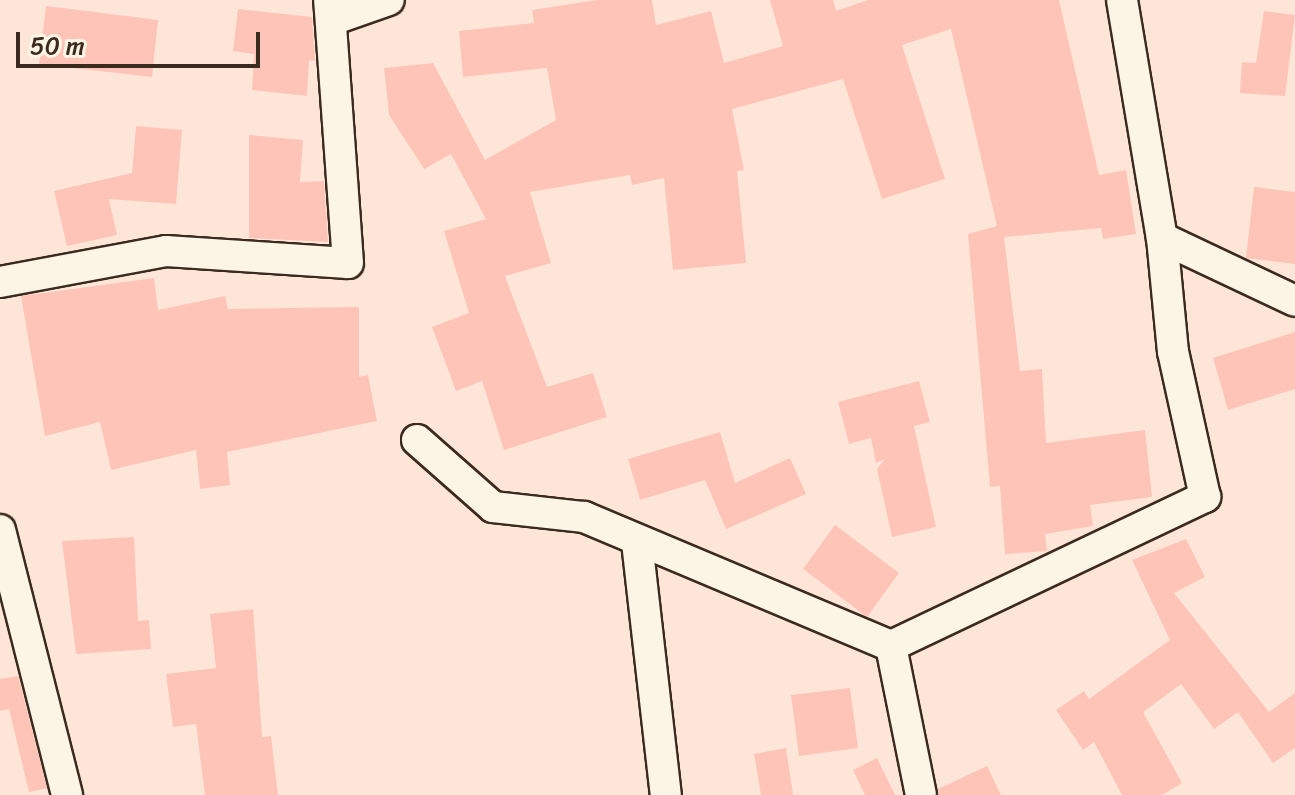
<!DOCTYPE html>
<style>
body{margin:0}
#map{position:relative;width:1295px;height:795px;overflow:hidden;background:#fde6d8;font-family:Sriracha,sans-serif}
div>[style]{position:absolute}
.building>*{inset:0;background:#ffc4b8}
.roads{filter:drop-shadow(2px 0 #3b2a1e) drop-shadow(-2px 0 #3b2a1e) drop-shadow(0 2px #3b2a1e) drop-shadow(0 -2px #3b2a1e)}
.minor>*{height:30px;margin:-15px;padding:0 15px;transform-origin:15px;border-radius:15px;background:#fcf5e5}
span{translate:-50% -50%;white-space:nowrap;text-align:center;line-height:1.15;-webkit-text-stroke:6px #fcf5e5;paint-order:stroke}
.scale{position:absolute;left:16px;top:32px;width:244px;height:36px;box-sizing:border-box;border:4px solid #3b2a1e;border-top:0;padding-left:10px;font-size:24px;line-height:28px;white-space:nowrap;color:#3b2a1e;-webkit-text-stroke:6px #fcf5e5;paint-order:stroke}
</style>
<div id="map">
<div class="building">
<i style="clip-path:polygon(597px 0,652px 0,656px 25px,711px 11px,724px 63px,783px 46px,770px 0,833px 0,836px 11px,868px 0,1059px 0,1099px 175px,1126px 170px,1136px 234px,1103px 239px,1101px 228px,1004px 237px,1020px 371px,1042px 369px,1046px 443px,1145px 430px,1152px 497px,1090px 505px,1093px 526px,1045px 534px,1047px 551px,1005px 554px,1000px 486px,990px 487px,968px 234px,997px 226px,951px 29px,902px 45px,945px 179px,882px 199px,843px 79px,732px 109px,744px 170px,737px 171px,746px 263px,673px 270px,664px 178px,632px 185px,630px 175px,530px 192px,551px 263px,505px 276px,547px 387px,593px 373px,607px 417px,504px 450px,482px 381px,456px 391px,432px 327px,469px 313px,444px 231px,486px 219px,451px 154px,424px 169px,389px 115px,384px 68px,433px 63px,485px 160px,556px 120px,547px 68px,463px 77px,459px 31px,534px 23px,532px 10px)"></i>
<i style="clip-path:polygon(46px 6px,158px 20px,152px 77px,39px 64px)"></i>
<i style="clip-path:polygon(238px 9px,312px 17px,315px 61px,309px 60px,307px 96px,252px 90px,254px 54px,233px 51px)"></i>
<i style="clip-path:polygon(1264px 11px,1295px 15px,1285px 96px,1240px 93px,1242px 62px,1256px 63px)"></i>
<i style="clip-path:polygon(136px 126px,182px 130px,176px 204px,109px 199px,117px 235px,67px 246px,54px 191px,132px 173px)"></i>
<i style="clip-path:polygon(249px 135px,303px 140px,300px 182px,324px 181px,328px 242px,249px 238px)"></i>
<i style="clip-path:polygon(1254px 187px,1295px 192px,1295px 264px,1246px 258px)"></i>
<i style="clip-path:polygon(154px 278px,158px 310px,225px 296px,228px 309px,359px 307px,359px 377px,368px 375px,377px 421px,227px 452px,230px 485px,200px 489px,196px 450px,111px 470px,100px 422px,45px 436px,21px 296px)"></i>
<i style="clip-path:polygon(1295px 332px,1295px 389px,1228px 410px,1213px 358px)"></i>
<i style="clip-path:polygon(919px 381px,930px 422px,914px 426px,936px 527px,892px 537px,877px 469px,885px 459px,876px 463px,871px 438px,849px 444px,838px 402px)"></i>
<i style="clip-path:polygon(720px 432px,735px 483px,790px 458px,806px 494px,726px 529px,705px 480px,640px 500px,628px 459px)"></i>
<i style="clip-path:polygon(835px 525px,899px 573px,867px 617px,803px 569px)"></i>
<i style="clip-path:polygon(134px 537px,138px 621px,149px 620px,151px 649px,76px 654px,62px 541px)"></i>
<i style="clip-path:polygon(1186px 539px,1205px 577px,1174px 593px,1269px 712px,1295px 693px,1295px 748px,1273px 763px,1238px 712px,1214px 729px,1181px 684px,1143px 712px,1182px 783px,1162px 795px,1122px 795px,1094px 742px,1083px 750px,1056px 710px,1084px 691px,1089px 699px,1170px 640px,1132px 560px)"></i>
<i style="clip-path:polygon(253px 609px,262px 737px,271px 736px,278px 795px,205px 795px,196px 724px,173px 727px,166px 674px,216px 668px,210px 614px)"></i>
<i style="clip-path:polygon(18px 676px,47px 788px,29px 792px,9px 709px,0 711px,0 679px)"></i>
<i style="clip-path:polygon(850px 688px,858px 748px,799px 756px,791px 695px)"></i>
<i style="clip-path:polygon(786px 748px,793px 795px,761px 795px,754px 754px)"></i>
<i style="clip-path:polygon(877px 758px,895px 795px,865px 795px,853px 770px)"></i>
<i style="clip-path:polygon(987px 766px,1001px 795px,939px 795px,938px 789px)"></i>
</div>
<div class="roads">
<div class="minor">
<i style="left:1122px;top:0;width:241px;rotate:80.5deg"></i>
<i style="left:1162px;top:238px;width:147px;rotate:25.3deg"></i>
<i style="left:332px;top:20px;width:60px;rotate:-19.3deg"></i>
<i style="left:0;top:282px;width:169px;rotate:-10.6deg"></i>
<i style="left:166px;top:251px;width:182px;rotate:3.8deg"></i>
<i style="left:348px;top:263px;width:264px;rotate:-94.1deg"></i>
<i style="left:417px;top:440px;width:101px;rotate:41.4deg"></i>
<i style="left:493px;top:507px;width:92px;rotate:6.3deg"></i>
<i style="left:584px;top:517px;width:333px;rotate:22.8deg"></i>
<i style="left:0;top:530px;width:273px;rotate:75.8deg"></i>
<i style="left:637px;top:542px;width:255px;rotate:83.5deg"></i>
<i style="left:921px;top:795px;width:152px;rotate:-101.4deg"></i>
<i style="left:891px;top:646px;width:348px;rotate:-25.4deg"></i>
<i style="left:1205px;top:497px;width:148px;rotate:-102.4deg"></i>
<i style="left:1173px;top:352px;width:115px;rotate:-95.5deg"></i>
</div>
</div>
<div class="scale">50 m</div>
</div>
